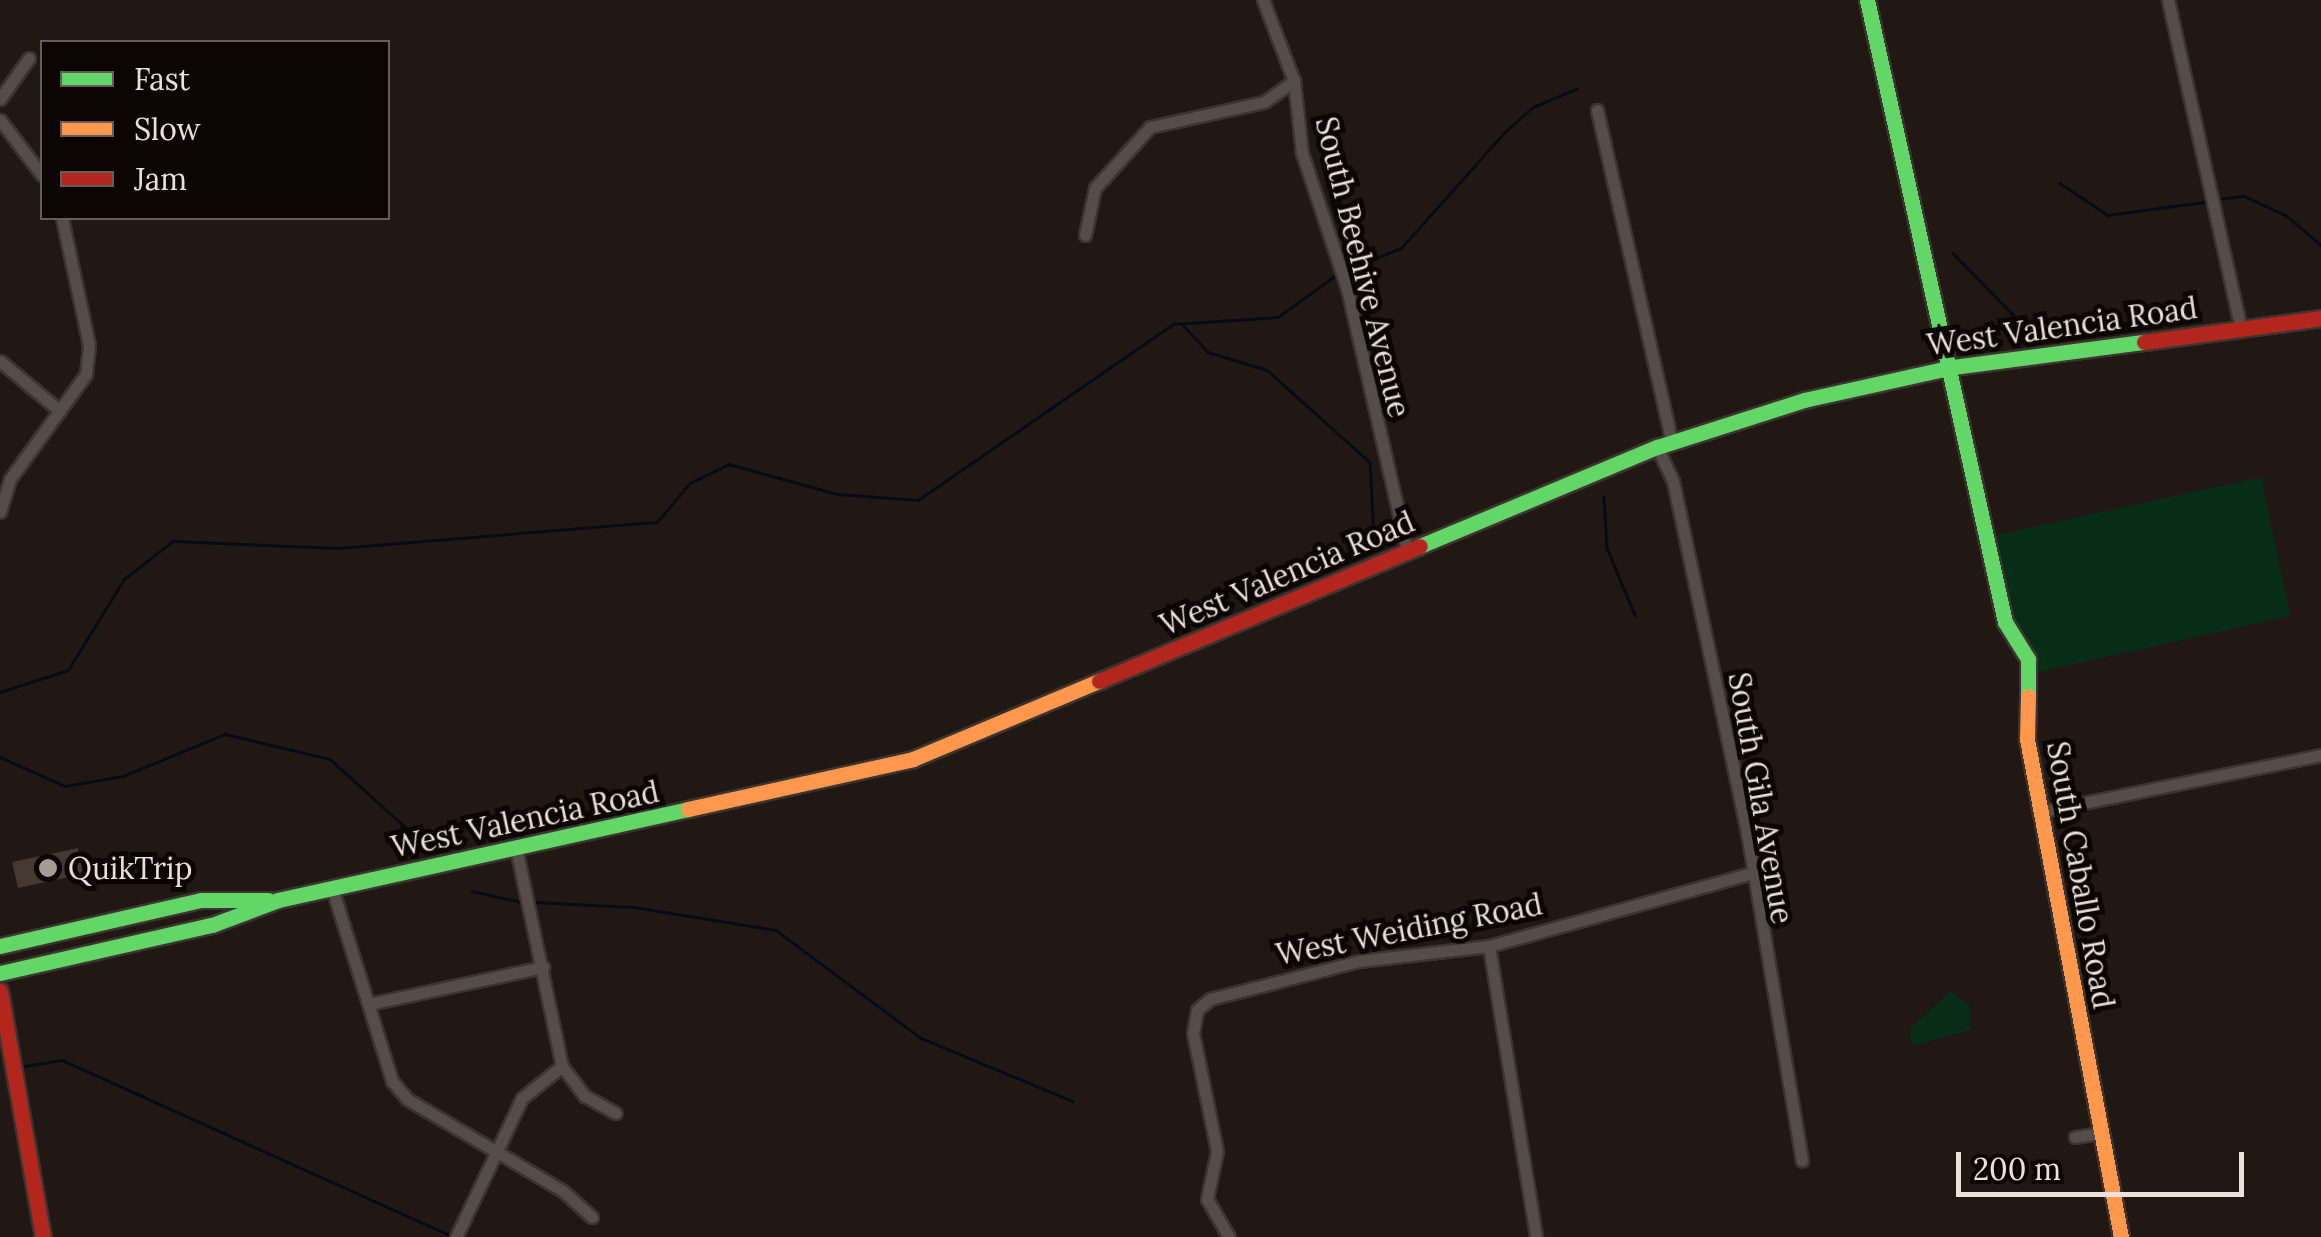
<!DOCTYPE html>
<style>
body{margin:0}
#map{position:relative;width:2321px;height:1237px;overflow:hidden;background:#221813;font-family:Lora,serif}
div>[style]{position:absolute}
.green>*{inset:0;background:#082d16}
.stream>*{height:2.5px;margin:-1.25px;padding:0 1.25px;transform-origin:1.25px;border-radius:1.25px;background:#030c16}
.building>*{inset:0;background:#453831}
.roads{filter:drop-shadow(2px 0 #3c3430) drop-shadow(-2px 0 #3c3430) drop-shadow(0 2px #3c3430) drop-shadow(0 -2px #3c3430)}
.street>*{height:11px;margin:-5.5px;padding:0 5.5px;transform-origin:5.5px;border-radius:5.5px;background:#544d49}
.fast>*{height:15px;margin:-7.5px;padding:0 7.5px;transform-origin:7.5px;border-radius:7.5px;background:#63d668}
.slow>*{height:15px;margin:-7.5px;padding:0 7.5px;transform-origin:7.5px;border-radius:7.5px;background:#ff974d}
.jam>*{height:15px;margin:-7.5px;padding:0 7.5px;transform-origin:7.5px;border-radius:7.5px;background:#b3261e}
.dots>*{width:28px;height:28px;translate:-50% -50%;box-sizing:border-box;border:5px solid #0b0503;border-radius:50%}
span{translate:-50% -50%;white-space:nowrap;text-align:center;line-height:1.15;-webkit-text-stroke:10px #0b0503;paint-order:stroke}
.street-label{font-size:30px;color:#ece0d9}
.poi-label{font-size:30px;color:#ece0d9}
.left{translate:0 -50%;text-align:left}
.legend{position:absolute;left:40px;top:40px;width:350px;height:180px;box-sizing:border-box;background:#0b0503;border:2px solid #655d59;margin:0;padding:12px 18px;list-style:none;font-size:30px;color:#ece0d9}
.legend li{display:flex;align-items:center;gap:20px;height:50px}
.legend b{width:50px;border:2px solid #655d59}
.scale{position:absolute;left:1956px;top:1152px;width:288px;height:45px;box-sizing:border-box;border:5px solid #ece0d9;border-top:0;padding-left:12px;font-size:30px;line-height:35px;white-space:nowrap;color:#ece0d9;-webkit-text-stroke:8px #0b0503;paint-order:stroke}
</style>
<div id="map">
<div class="green">
<i style="clip-path:polygon(2261px 477px,2290px 616px,2038px 672px,2012px 621px,1997px 535px)"></i>
<i style="clip-path:polygon(1951px 991px,1970px 1007px,1970px 1030px,1912px 1046px,1910px 1029px)"></i>
</div>
<div class="stream">
<i style="left:2060px;top:183px;width:58px;rotate:33.7deg"></i>
<i style="left:2108px;top:215px;width:103px;rotate:-7.8deg"></i>
<i style="left:2218px;top:199px;width:26px;rotate:-7deg"></i>
<i style="left:2244px;top:196px;width:47px;rotate:24.9deg"></i>
<i style="left:2287px;top:216px;width:45px;rotate:40.5deg"></i>
<i style="left:1953px;top:253px;width:110px;rotate:45.7deg"></i>
<i style="left:1346px;top:270px;width:59px;rotate:-21.8deg"></i>
<i style="left:1401px;top:248px;width:154px;rotate:-48.2deg"></i>
<i style="left:1504px;top:133px;width:39px;rotate:-42deg"></i>
<i style="left:1533px;top:107px;width:47px;rotate:-22.7deg"></i>
<i style="left:1182px;top:324px;width:38px;rotate:47deg"></i>
<i style="left:1208px;top:352px;width:62px;rotate:17deg"></i>
<i style="left:1267px;top:370px;width:138px;rotate:41.8deg"></i>
<i style="left:1370px;top:462px;width:75px;rotate:86.9deg"></i>
<i style="left:1604px;top:497px;width:51px;rotate:86.6deg"></i>
<i style="left:1607px;top:548px;width:73px;rotate:67.3deg"></i>
<i style="left:0;top:692px;width:71px;rotate:-17.9deg"></i>
<i style="left:68px;top:670px;width:107px;rotate:-58.4deg"></i>
<i style="left:124px;top:579px;width:62px;rotate:-37.8deg"></i>
<i style="left:173px;top:541px;width:165px;rotate:2.4deg"></i>
<i style="left:338px;top:548px;width:320px;rotate:-4.7deg"></i>
<i style="left:657px;top:522px;width:51px;rotate:-49.8deg"></i>
<i style="left:690px;top:483px;width:43px;rotate:-26deg"></i>
<i style="left:729px;top:464px;width:112px;rotate:15.5deg"></i>
<i style="left:837px;top:494px;width:81px;rotate:4.2deg"></i>
<i style="left:918px;top:500px;width:310px;rotate:-34.6deg"></i>
<i style="left:1173px;top:324px;width:105px;rotate:-3.8deg"></i>
<i style="left:1278px;top:317px;width:75px;rotate:-35.8deg"></i>
<i style="left:0;top:757px;width:71px;rotate:24deg"></i>
<i style="left:65px;top:786px;width:59px;rotate:-9.8deg"></i>
<i style="left:123px;top:776px;width:110px;rotate:-22.4deg"></i>
<i style="left:225px;top:734px;width:108px;rotate:13.4deg"></i>
<i style="left:330px;top:759px;width:113px;rotate:42.1deg"></i>
<i style="left:472px;top:891px;width:50px;rotate:12.7deg"></i>
<i style="left:534px;top:902px;width:100px;rotate:2.9deg"></i>
<i style="left:634px;top:907px;width:144px;rotate:9.2deg"></i>
<i style="left:776px;top:930px;width:181px;rotate:36.7deg"></i>
<i style="left:921px;top:1038px;width:164px;rotate:22.6deg"></i>
<i style="left:19px;top:1067px;width:44px;rotate:-9.2deg"></i>
<i style="left:62px;top:1060px;width:428px;rotate:24.3deg"></i>
</div>
<div class="building">
<i style="clip-path:polygon(78px 848px,83px 874px,18px 888px,12px 862px)"></i>
</div>
<div class="roads">
<div class="street">
<i style="left:1263px;top:0;width:87px;rotate:69.1deg"></i>
<i style="left:1294px;top:81px;width:72px;rotate:83.7deg"></i>
<i style="left:1302px;top:153px;width:142px;rotate:71.6deg"></i>
<i style="left:1347px;top:288px;width:270px;rotate:77.1deg"></i>
<i style="left:2168px;top:0;width:336px;rotate:77.5deg"></i>
<i style="left:0;top:99px;width:50px;rotate:-54.7deg"></i>
<i style="left:1597px;top:110px;width:340px;rotate:77.3deg"></i>
<i style="left:0;top:120px;width:69px;rotate:52.6deg"></i>
<i style="left:1085px;top:235px;width:48px;rotate:-78deg"></i>
<i style="left:1095px;top:188px;width:82px;rotate:-48deg"></i>
<i style="left:1150px;top:127px;width:117px;rotate:-12.4deg"></i>
<i style="left:1264px;top:102px;width:37px;rotate:-35deg"></i>
<i style="left:0;top:361px;width:78px;rotate:39.8deg"></i>
<i style="left:1657px;top:447px;width:38px;rotate:65deg"></i>
<i style="left:1673px;top:481px;width:359px;rotate:78.1deg"></i>
<i style="left:1747px;top:832px;width:333px;rotate:80.5deg"></i>
<i style="left:0;top:512px;width:34px;rotate:-73deg"></i>
<i style="left:10px;top:479px;width:130px;rotate:-54.1deg"></i>
<i style="left:86px;top:374px;width:29px;rotate:-84deg"></i>
<i style="left:89px;top:345px;width:130px;rotate:-102deg"></i>
<i style="left:2043px;top:811px;width:284px;rotate:-11.4deg"></i>
<i style="left:516px;top:848px;width:223px;rotate:78.1deg"></i>
<i style="left:562px;top:1066px;width:38px;rotate:53deg"></i>
<i style="left:585px;top:1096px;width:35px;rotate:29deg"></i>
<i style="left:332px;top:888px;width:202px;rotate:72.7deg"></i>
<i style="left:392px;top:1081px;width:23px;rotate:50deg"></i>
<i style="left:407px;top:1099px;width:181px;rotate:30.5deg"></i>
<i style="left:563px;top:1191px;width:39px;rotate:42deg"></i>
<i style="left:1489px;top:946px;width:295px;rotate:80.8deg"></i>
<i style="left:369px;top:1004px;width:178px;rotate:-12deg"></i>
<i style="left:2075px;top:1137px;width:24px;rotate:-9deg"></i>
<i style="left:456px;top:1237px;width:154px;rotate:-64.6deg"></i>
<i style="left:522px;top:1098px;width:51px;rotate:-38.7deg"></i>
<i style="left:1229px;top:1237px;width:44px;rotate:-120.1deg"></i>
<i style="left:1207px;top:1199px;width:49px;rotate:-78.2deg"></i>
<i style="left:1217px;top:1151px;width:120px;rotate:-101.5deg"></i>
<i style="left:1193px;top:1033px;width:23px;rotate:-80deg"></i>
<i style="left:1197px;top:1010px;width:17px;rotate:-40deg"></i>
<i style="left:1210px;top:999px;width:154px;rotate:-14.3deg"></i>
<i style="left:1359px;top:961px;width:131px;rotate:-6.6deg"></i>
<i style="left:1489px;top:946px;width:270px;rotate:-15.5deg"></i>
</div>
<div class="fast">
<i style="left:1867px;top:0;width:637px;rotate:77.49deg"></i>
<i style="left:2005px;top:622px;width:44px;rotate:58.1deg"></i>
<i style="left:2028px;top:659px;width:37px;rotate:90deg"></i>
<i style="left:1420px;top:546px;width:257px;rotate:-22.7deg"></i>
<i style="left:1657px;top:447px;width:154px;rotate:-17.7deg"></i>
<i style="left:1804px;top:400px;width:153px;rotate:-12.5deg"></i>
<i style="left:1953px;top:367px;width:193px;rotate:-7.5deg"></i>
<i style="left:0;top:946px;width:206px;rotate:-12.9deg"></i>
<i style="left:201px;top:900px;width:67px"></i>
<i style="left:0;top:973px;width:217px;rotate:-12.8deg"></i>
<i style="left:212px;top:925px;width:71px;rotate:-20.7deg"></i>
<i style="left:278px;top:900px;width:420px;rotate:-12.5deg"></i>
</div>
<div class="slow">
<i style="left:2028px;top:696px;width:43px;rotate:91.3deg"></i>
<i style="left:2027px;top:739px;width:507px;rotate:79.31deg"></i>
<i style="left:688px;top:809px;width:230px;rotate:-12.5deg"></i>
<i style="left:913px;top:759px;width:202px;rotate:-22.8deg"></i>
</div>
<div class="jam">
<i style="left:2144px;top:342px;width:179px;rotate:-7.7deg"></i>
<i style="left:1099px;top:681px;width:348px;rotate:-22.8deg"></i>
<i style="left:0;top:991px;width:250px;rotate:80.1deg"></i>
</div>
</div>
<div class="dots">
<i style="left:48px;top:868px;background:#a59a94"></i>
</div>
<div class="street-label">
<span style="left:1363px;top:267px;rotate:76deg">South Beehive Avenue</span>
<span style="left:2062px;top:326px;rotate:-8deg">West Valencia Road</span>
<span style="left:1287px;top:573px;rotate:-23deg">West Valencia Road</span>
<span style="left:1761px;top:798px;rotate:80deg">South Gila Avenue</span>
<span style="left:525px;top:819px;rotate:-12deg">West Valencia Road</span>
<span style="left:2081px;top:875px;rotate:80deg">South Caballo Road</span>
<span style="left:1409px;top:929px;rotate:-11deg">West Weiding Road</span>
</div>
<div class="poi-label">
<span class="left" style="left:68px;top:868px">QuikTrip</span>
</div>
<ul class="legend">
<li><b style="height:12px;background:#63d668"></b>Fast</li>
<li><b style="height:12px;background:#ff974d"></b>Slow</li>
<li><b style="height:12px;background:#b3261e"></b>Jam</li>
</ul>
<div class="scale">200 m</div>
</div>
